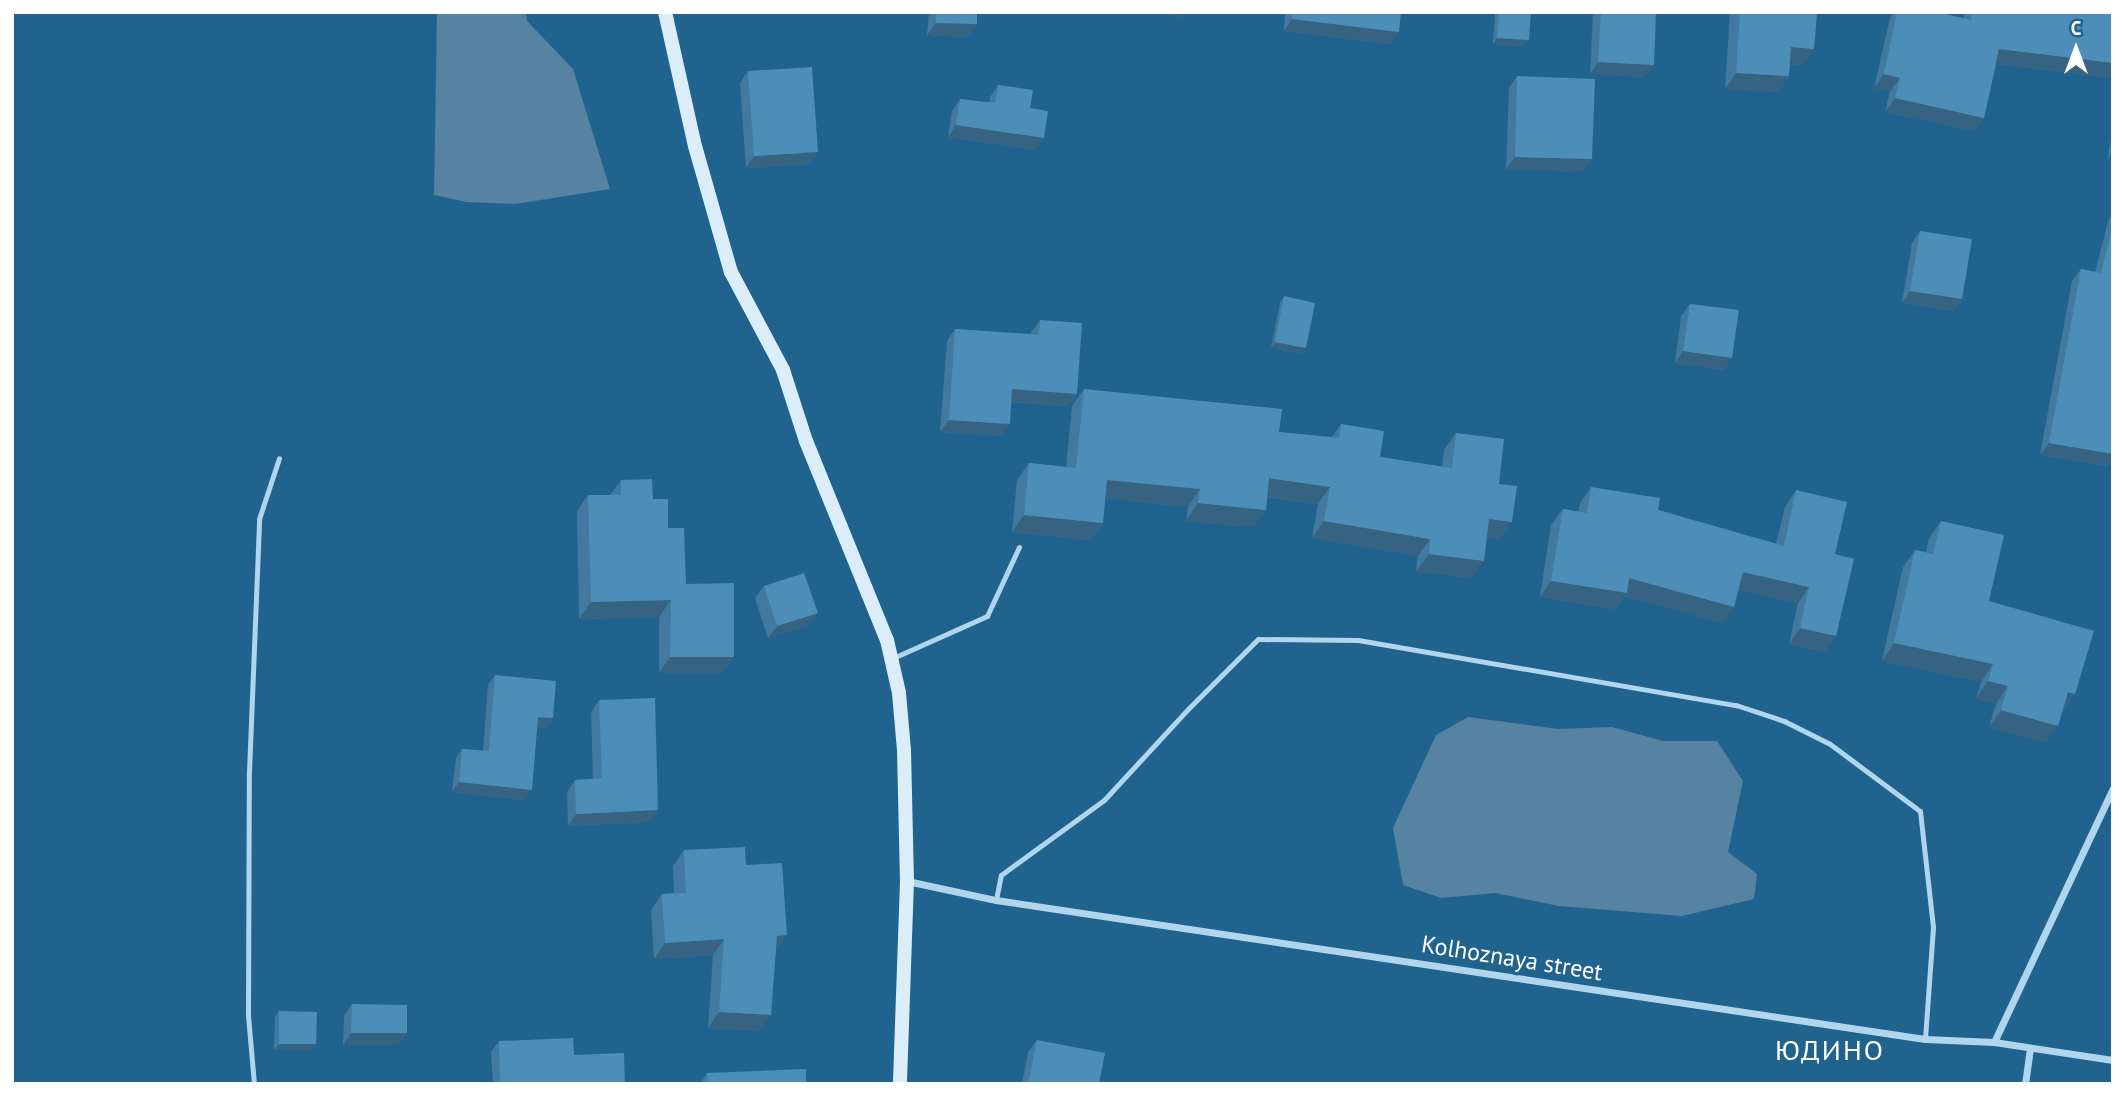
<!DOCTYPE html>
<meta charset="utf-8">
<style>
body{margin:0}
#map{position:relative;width:2125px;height:1096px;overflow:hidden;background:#20638f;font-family:"PT Sans",sans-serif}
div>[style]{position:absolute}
.water>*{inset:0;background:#5683a1}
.lane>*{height:5px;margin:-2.5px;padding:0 2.5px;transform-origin:2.5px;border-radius:2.5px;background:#b0d5ed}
.street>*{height:7px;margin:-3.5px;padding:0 3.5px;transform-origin:3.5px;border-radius:3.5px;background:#b0d5ed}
.secondary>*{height:14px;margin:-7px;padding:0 7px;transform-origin:7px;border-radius:7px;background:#dcedfa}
.wall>*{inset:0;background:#417a9e}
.shaded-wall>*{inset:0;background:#356381}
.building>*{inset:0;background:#4c8eb8}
span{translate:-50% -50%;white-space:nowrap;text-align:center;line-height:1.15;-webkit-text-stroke:7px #20638f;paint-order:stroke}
.street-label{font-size:24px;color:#fff}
.quarter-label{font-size:28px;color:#fff;letter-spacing:2px}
.frame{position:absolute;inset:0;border:14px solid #fff;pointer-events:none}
.north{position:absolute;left:2041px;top:14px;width:70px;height:70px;-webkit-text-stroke:5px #20638f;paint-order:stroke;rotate:0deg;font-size:19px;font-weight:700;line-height:28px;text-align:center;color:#fff}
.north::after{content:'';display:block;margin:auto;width:24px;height:32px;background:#fff;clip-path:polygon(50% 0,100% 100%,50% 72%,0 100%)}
</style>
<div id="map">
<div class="water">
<i style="clip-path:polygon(437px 12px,526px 12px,527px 21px,573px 69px,610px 189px,515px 204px,466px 202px,434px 195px)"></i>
<i style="clip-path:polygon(1468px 717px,1558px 729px,1612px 727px,1663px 741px,1717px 741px,1743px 781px,1728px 852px,1757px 874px,1754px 899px,1682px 916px,1559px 906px,1495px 893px,1441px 898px,1403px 885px,1393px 828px,1436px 735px)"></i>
</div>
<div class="lane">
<i style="left:893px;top:658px;width:103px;rotate:-24.1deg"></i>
<i style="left:987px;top:616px;width:76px;rotate:-65.1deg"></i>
<i style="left:996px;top:900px;width:25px;rotate:-79deg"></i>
<i style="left:1001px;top:875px;width:127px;rotate:-36.1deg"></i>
<i style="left:1104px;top:800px;width:124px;rotate:-47.3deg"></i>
<i style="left:1188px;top:709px;width:99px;rotate:-45deg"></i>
<i style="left:1258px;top:639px;width:100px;rotate:0.6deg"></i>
<i style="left:1358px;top:640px;width:384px;rotate:9.8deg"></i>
<i style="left:1736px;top:705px;width:51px;rotate:18.4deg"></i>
<i style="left:1784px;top:721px;width:51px;rotate:26.6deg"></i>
<i style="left:1830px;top:744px;width:112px;rotate:36.7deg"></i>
<i style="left:1920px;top:811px;width:117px;rotate:83.6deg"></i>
<i style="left:1933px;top:927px;width:112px;rotate:94.1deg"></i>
<i style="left:254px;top:1084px;width:68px;rotate:-95deg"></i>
<i style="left:248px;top:1016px;width:244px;rotate:-89.8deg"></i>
<i style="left:249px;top:772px;width:253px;rotate:-87.7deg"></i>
<i style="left:259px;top:519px;width:64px;rotate:-71.8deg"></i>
</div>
<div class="street">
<i style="left:907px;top:881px;width:91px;rotate:12.1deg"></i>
<i style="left:996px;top:900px;width:939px;rotate:8.51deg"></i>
<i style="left:1925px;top:1039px;width:69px;rotate:2.5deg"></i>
<i style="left:1994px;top:1042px;width:120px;rotate:8.6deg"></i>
<i style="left:1994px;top:1042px;width:280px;rotate:-64.9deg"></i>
<i style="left:2025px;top:1084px;width:35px;rotate:-82deg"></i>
</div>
<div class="secondary">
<i style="left:665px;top:12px;width:137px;rotate:77.4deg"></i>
<i style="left:695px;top:146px;width:131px;rotate:74.1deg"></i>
<i style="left:731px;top:272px;width:111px;rotate:62deg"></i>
<i style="left:783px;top:370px;width:75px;rotate:72.1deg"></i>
<i style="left:806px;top:441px;width:215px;rotate:67.9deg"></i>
<i style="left:887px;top:640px;width:54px;rotate:77.2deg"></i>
<i style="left:899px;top:693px;width:57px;rotate:85deg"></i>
<i style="left:904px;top:750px;width:131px;rotate:88.7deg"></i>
<i style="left:907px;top:881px;width:203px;rotate:92deg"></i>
</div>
<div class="wall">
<i style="clip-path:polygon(929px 12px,977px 12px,977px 24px,968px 37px,927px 35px)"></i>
<i style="clip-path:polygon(1261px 12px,1401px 12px,1391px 44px,1284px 31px,1285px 15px)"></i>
<i style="clip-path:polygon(1495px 12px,1531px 12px,1524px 46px,1493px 44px)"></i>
<i style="clip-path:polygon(1593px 12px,1656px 12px,1645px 77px,1590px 74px)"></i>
<i style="clip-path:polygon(1730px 12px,1817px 12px,1814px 49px,1803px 65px,1790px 64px,1789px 76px,1778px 92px,1725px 89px)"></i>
<i style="clip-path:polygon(1894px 12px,1936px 12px,1963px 18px,1964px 12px,2104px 12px,2113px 78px,1996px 64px,1984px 118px,1974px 131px,1885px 112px,1890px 91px,1874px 88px,1890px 18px)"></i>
<i style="clip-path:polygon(748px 71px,810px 164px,746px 168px,740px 83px)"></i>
<i style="clip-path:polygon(1517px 76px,1592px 159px,1583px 171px,1506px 169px,1509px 88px)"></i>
<i style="clip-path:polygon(998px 85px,1030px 108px,1035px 150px,948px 137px,952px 111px,960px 99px,989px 103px,990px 97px)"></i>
<i style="clip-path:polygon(2113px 129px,2113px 160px,2107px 159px)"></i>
<i style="clip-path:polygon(2113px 213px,2113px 459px,2108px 466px,2040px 455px,2072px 281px,2081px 269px,2095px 272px,2109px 218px)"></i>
<i style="clip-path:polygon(1920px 231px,1962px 299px,1953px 311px,1902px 303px,1912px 243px)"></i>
<i style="clip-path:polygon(1284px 296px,1301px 354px,1271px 348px,1280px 303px)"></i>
<i style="clip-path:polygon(1690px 304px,1724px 370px,1675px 363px,1681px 316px)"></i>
<i style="clip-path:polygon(1040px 320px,1077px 394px,1068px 406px,1011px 402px,1001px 436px,940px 432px,947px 341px,955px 329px,1031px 334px,1031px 332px)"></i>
<i style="clip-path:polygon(1084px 389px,1279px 432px,1332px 437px,1341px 424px,1380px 457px,1442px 467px,1444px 450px,1456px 433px,1499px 484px,1500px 539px,1487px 537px,1472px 578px,1416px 571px,1418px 556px,1312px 538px,1318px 504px,1267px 497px,1266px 510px,1253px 527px,1186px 521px,1188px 507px,1105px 498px,1103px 523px,1091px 540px,1012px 532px,1017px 480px,1029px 463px,1066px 467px,1072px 406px)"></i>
<i style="clip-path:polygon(621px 480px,653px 499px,668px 528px,686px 584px,722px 673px,659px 673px,659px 617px,579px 619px,577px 511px,588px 495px,610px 495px)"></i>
<i style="clip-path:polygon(1591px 487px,1658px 510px,1776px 544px,1785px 507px,1796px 490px,1835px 554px,1825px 652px,1789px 644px,1798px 603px,1738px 590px,1723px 623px,1625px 596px,1616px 609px,1540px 597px,1551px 525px,1563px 509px,1578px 512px,1580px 503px)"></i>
<i style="clip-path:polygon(1941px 521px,1989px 601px,2063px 712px,2062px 711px,2046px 743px,1989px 727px,1996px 704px,1976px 698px,1981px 682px,1882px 661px,1903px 567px,1915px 550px,1926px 552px,1929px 538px)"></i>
<i style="clip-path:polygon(764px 586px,818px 613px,809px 625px,768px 638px,755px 598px)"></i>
<i style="clip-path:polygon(495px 675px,553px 718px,546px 728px,537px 727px,525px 800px,452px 792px,456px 758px,462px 749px,483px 751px,488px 685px)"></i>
<i style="clip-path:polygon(599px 700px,649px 822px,568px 826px,567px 792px,575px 780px,593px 779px,591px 712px)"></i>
<i style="clip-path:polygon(684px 850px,746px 865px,776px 951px,760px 1031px,708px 1028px,713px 955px,654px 959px,651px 910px,662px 894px,674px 893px,673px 866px)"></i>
<i style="clip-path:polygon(352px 1004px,398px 1045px,343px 1045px,344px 1016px)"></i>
<i style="clip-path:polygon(279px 1011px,316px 1044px,312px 1050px,274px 1050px,275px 1017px)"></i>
<i style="clip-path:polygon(1037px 1040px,1099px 1084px,1022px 1084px,1028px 1052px)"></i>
<i style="clip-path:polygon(499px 1041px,574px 1055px,625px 1084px,493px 1084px,491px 1052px)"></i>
<i style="clip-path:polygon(707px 1073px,806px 1084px,700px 1084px)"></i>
</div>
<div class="shaded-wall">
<i style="clip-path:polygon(1156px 12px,1186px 12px,1182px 18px)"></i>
<i style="clip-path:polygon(1261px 12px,1287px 12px,1285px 15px)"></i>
<i style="clip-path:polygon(1292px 19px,1399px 32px,1391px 44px,1284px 31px)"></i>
<i style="clip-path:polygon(936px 23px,977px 24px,968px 37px,927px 35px)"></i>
<i style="clip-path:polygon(1497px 38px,1529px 40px,1524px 46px,1493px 44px)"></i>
<i style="clip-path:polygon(1791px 47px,1814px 49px,1803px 65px,1780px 63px)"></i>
<i style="clip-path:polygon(1999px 49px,2113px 63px,2113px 78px,1989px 63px)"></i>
<i style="clip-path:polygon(1598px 62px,1654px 65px,1645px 77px,1590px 74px)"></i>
<i style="clip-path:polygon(1736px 73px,1789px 76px,1778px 92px,1725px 89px)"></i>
<i style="clip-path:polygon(1884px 74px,1900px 78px,1890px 91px,1874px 88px)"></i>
<i style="clip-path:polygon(1895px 98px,1984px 118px,1974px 131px,1885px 112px)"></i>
<i style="clip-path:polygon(956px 125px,1044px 138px,1035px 150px,948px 137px)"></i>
<i style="clip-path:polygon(2113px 151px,2113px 160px,2107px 159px)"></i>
<i style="clip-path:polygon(818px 152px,810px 164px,746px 168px,754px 156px)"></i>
<i style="clip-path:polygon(1515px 157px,1592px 159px,1583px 171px,1506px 169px)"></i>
<i style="clip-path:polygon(1910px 291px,1962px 299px,1953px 311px,1902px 303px)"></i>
<i style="clip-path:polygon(1275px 342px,1306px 348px,1301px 354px,1271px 348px)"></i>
<i style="clip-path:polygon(1683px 351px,1732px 358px,1724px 370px,1675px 363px)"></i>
<i style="clip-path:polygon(1012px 389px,1077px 394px,1068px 406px,1004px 401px)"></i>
<i style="clip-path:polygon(949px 420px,1010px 424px,1001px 436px,940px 432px)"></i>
<i style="clip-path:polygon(2049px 443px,2113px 454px,2113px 459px,2108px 466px,2040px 455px)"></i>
<i style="clip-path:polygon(1269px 478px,1330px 487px,1318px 504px,1257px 495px)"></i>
<i style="clip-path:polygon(1107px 480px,1200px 489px,1188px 507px,1095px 497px)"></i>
<i style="clip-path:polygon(1198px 503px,1266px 510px,1253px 527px,1186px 521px)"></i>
<i style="clip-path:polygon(1024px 515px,1103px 523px,1091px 540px,1012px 532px)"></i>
<i style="clip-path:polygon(1489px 519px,1512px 522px,1500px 539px,1477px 536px)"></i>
<i style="clip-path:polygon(1324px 521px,1430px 539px,1418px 556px,1312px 538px)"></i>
<i style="clip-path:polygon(1429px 554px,1484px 561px,1472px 578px,1416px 571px)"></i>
<i style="clip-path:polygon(1743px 572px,1809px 587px,1798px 603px,1732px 589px)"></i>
<i style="clip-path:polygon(1629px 578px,1734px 607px,1723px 623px,1625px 596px,1616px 609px,1540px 597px,1551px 581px)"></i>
<i style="clip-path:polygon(671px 600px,659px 617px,579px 619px,591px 602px)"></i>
<i style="clip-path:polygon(818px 613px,809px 625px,768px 638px,777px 626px)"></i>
<i style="clip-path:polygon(1800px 628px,1836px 636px,1825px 652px,1789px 644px)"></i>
<i style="clip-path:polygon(1894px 643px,1993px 664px,1981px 682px,1882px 661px)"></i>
<i style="clip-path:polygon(670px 657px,734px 657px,722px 673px,659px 673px)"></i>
<i style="clip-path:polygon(1988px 681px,2008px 686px,1996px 704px,1976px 698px)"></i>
<i style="clip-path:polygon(2068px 692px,2075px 694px,2063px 712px,2056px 709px)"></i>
<i style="clip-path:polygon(2001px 710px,2058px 726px,2046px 743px,1989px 727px)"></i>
<i style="clip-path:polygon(538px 717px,553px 718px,546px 728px,531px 726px)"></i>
<i style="clip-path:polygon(459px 782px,532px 790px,525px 800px,452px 792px)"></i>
<i style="clip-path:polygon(658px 810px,649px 822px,568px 826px,576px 814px)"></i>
<i style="clip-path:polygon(787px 935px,776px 951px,777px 936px)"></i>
<i style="clip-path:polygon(724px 939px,713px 955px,654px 959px,665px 943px)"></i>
<i style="clip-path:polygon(719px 1012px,771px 1015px,760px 1031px,708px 1028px)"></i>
<i style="clip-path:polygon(351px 1033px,407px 1033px,398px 1045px,343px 1045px)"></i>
<i style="clip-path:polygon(279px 1044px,316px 1044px,312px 1050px,274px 1050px)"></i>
</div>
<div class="building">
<i style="clip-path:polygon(936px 12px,977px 12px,977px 24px,936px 23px)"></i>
<i style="clip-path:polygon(1293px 12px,1401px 12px,1399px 32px,1292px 19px)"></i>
<i style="clip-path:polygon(1499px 12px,1531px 12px,1529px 40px,1497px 38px)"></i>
<i style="clip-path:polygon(1601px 12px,1656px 12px,1654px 65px,1598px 62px)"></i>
<i style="clip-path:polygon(1740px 12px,1817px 12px,1814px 49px,1791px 47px,1789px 76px,1736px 73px)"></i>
<i style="clip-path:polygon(1897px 12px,1936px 12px,1971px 20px,1972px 12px,2104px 12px,2113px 13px,2113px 63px,1999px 49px,1984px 118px,1895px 98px,1900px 78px,1884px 74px)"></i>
<i style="clip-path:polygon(812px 67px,818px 152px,754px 156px,748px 71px)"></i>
<i style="clip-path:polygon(1517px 76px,1595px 79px,1592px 159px,1515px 157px)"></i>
<i style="clip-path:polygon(998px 85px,1033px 90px,1030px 108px,1048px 111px,1044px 138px,956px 125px,960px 99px,995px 103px)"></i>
<i style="clip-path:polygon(2113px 224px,2113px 454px,2049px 443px,2081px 269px,2101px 273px)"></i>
<i style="clip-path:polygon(1920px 231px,1972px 239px,1962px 299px,1910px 291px)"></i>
<i style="clip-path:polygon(1284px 296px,1315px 303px,1306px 348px,1275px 342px)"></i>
<i style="clip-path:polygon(1690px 304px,1739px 310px,1732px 358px,1683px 351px)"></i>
<i style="clip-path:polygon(1040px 320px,1082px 323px,1077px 394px,1012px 389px,1010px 424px,949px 420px,955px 329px,1039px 335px)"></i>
<i style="clip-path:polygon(1084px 389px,1282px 409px,1279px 432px,1339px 438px,1341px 424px,1384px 431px,1380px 457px,1452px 468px,1456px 433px,1504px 439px,1499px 484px,1517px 486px,1512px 522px,1489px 519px,1484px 561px,1429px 554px,1430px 539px,1324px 521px,1330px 487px,1269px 478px,1266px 510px,1198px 503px,1200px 489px,1107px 480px,1103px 523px,1024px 515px,1029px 463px,1076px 468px)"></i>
<i style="clip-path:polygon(652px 479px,653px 499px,668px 499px,668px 528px,684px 528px,686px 584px,734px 583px,734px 657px,670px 657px,671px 600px,591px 602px,588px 495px,621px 495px,621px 480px)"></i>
<i style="clip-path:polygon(1591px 487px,1660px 498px,1658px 510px,1784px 546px,1796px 490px,1847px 502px,1835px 554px,1854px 559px,1836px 636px,1800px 628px,1809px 587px,1743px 572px,1734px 607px,1629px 578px,1627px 593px,1551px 581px,1563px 509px,1587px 513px)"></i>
<i style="clip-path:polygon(1941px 521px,2004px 535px,1989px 601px,2094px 631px,2075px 694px,2068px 692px,2058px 726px,2001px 710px,2008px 686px,1988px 681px,1993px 664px,1894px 643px,1915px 550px,1933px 554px)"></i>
<i style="clip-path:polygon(804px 573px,818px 613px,777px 626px,764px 586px)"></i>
<i style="clip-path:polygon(495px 675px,556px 681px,553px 718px,538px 717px,532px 790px,459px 782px,462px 749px,489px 751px)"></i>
<i style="clip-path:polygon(655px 698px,658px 810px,576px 814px,575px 780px,602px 778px,599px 700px)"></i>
<i style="clip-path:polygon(745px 847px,746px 865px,782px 863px,787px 935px,777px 936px,771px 1015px,719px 1012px,724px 939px,665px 943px,662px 894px,686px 893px,684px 850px)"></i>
<i style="clip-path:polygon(352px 1004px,407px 1005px,407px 1033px,351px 1033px)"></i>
<i style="clip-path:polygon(279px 1011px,317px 1012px,316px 1044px,279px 1044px)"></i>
<i style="clip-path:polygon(573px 1038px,574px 1055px,624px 1053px,625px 1084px,500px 1084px,499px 1041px)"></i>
<i style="clip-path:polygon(1037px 1040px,1105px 1053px,1099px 1084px,1028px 1084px)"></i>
<i style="clip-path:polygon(806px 1069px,806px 1084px,708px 1084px,707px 1073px)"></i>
</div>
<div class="street-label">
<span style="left:1512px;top:958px;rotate:9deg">Kolhoznaya street</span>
</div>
<div class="quarter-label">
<span style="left:1830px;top:1050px">ЮДИНО</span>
</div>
<div class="frame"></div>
<div class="north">С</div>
</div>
